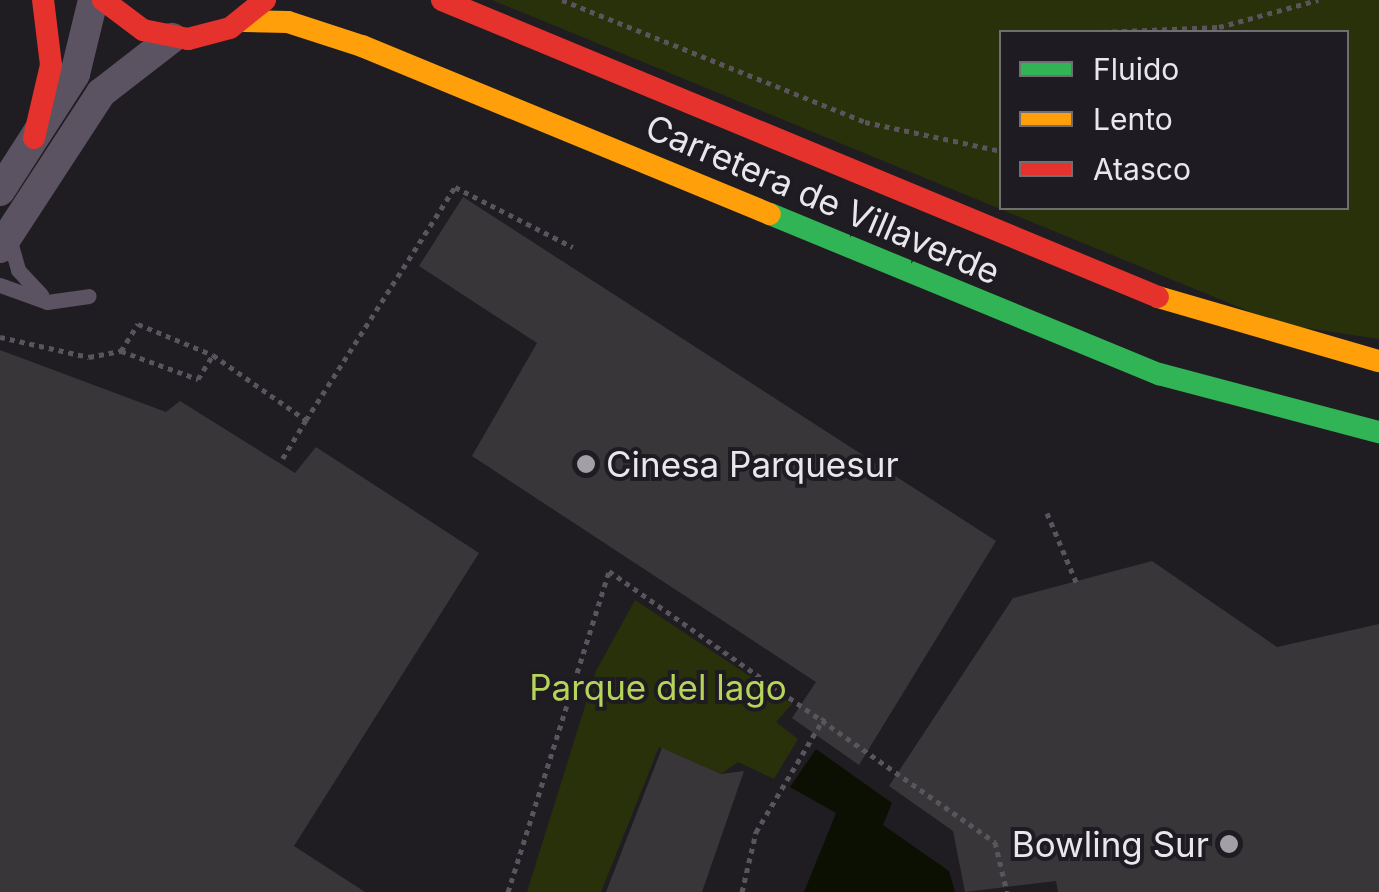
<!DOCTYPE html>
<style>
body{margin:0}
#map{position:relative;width:1379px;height:892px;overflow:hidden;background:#1f1d21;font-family:Inter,sans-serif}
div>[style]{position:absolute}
.green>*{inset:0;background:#29310b}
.water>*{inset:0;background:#0b1003}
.building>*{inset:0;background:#383639}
.path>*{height:5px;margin-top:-2.5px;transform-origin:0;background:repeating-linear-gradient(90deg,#5a545d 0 5px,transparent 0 10px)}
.lane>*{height:15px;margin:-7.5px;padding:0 7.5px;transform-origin:7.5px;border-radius:7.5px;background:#5c5362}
.street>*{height:30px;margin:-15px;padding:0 15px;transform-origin:15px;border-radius:15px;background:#5c5362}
.fast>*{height:22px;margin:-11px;padding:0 11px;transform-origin:11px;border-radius:11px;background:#30b455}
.slow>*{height:22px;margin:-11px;padding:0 11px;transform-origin:11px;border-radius:11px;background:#ff9f0a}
.jam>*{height:22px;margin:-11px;padding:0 11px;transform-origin:11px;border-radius:11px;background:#e5322d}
.dots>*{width:28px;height:28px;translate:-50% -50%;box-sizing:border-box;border:5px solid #1f1b23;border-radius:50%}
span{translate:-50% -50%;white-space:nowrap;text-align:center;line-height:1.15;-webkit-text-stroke:8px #1f1b23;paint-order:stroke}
.street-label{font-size:35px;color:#eae7ec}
.poi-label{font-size:35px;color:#eae7ec}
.left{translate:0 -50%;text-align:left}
.right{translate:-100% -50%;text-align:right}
.park-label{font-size:35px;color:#b6d45a}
.legend{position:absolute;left:999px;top:30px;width:350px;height:180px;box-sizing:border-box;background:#1f1b23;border:2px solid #706d73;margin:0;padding:12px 18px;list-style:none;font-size:30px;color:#eae7ec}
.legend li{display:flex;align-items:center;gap:20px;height:50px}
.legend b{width:50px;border:2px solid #706d73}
</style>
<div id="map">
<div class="green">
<i style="clip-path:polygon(evenodd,492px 0,1379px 0,1379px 339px,1280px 324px,492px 0,1002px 32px,1346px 32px,1346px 208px,1002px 208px,1002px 32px)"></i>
<i style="clip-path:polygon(635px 600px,792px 704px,776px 722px,798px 739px,774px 779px,738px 762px,721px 774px,659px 747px,601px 892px,527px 892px,596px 671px)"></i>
</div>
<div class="water">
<i style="clip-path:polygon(816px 749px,892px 803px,883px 825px,949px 871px,955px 892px,804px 892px,836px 813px,790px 787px)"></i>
</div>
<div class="building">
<i style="clip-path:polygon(463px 197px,996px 541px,859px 765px,792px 718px,816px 682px,472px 456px,537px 343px,419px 266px)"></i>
<i style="clip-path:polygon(0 350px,166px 412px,180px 401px,295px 473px,316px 447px,479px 553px,294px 846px,365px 892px,0 892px)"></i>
<i style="clip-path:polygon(1152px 561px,1277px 647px,1379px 624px,1379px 892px,1058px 892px,1056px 881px,965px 892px,953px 831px,889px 786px,1013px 598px)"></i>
<i style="clip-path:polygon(662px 748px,721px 774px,744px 771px,702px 892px,606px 892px)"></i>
</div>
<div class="path">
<i style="left:562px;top:0;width:327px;rotate:21.9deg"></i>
<i style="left:865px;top:122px;width:140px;rotate:12deg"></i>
<i style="left:1102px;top:32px;width:117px;rotate:-2.4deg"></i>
<i style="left:1219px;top:27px;width:103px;rotate:-15.3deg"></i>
<i style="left:0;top:337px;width:91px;rotate:12.7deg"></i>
<i style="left:89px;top:357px;width:33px;rotate:-11deg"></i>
<i style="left:121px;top:351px;width:32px;rotate:-58deg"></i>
<i style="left:138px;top:324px;width:81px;rotate:22.5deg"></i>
<i style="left:213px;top:355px;width:113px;rotate:35deg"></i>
<i style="left:306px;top:420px;width:50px;rotate:121.2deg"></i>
<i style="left:121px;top:351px;width:82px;rotate:20deg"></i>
<i style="left:198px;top:379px;width:28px;rotate:-58deg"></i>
<i style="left:306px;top:420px;width:277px;rotate:-57.4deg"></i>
<i style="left:455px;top:187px;width:132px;rotate:27deg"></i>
<i style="left:1047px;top:513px;width:77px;rotate:67.1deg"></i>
<i style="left:508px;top:892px;width:337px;rotate:-72.5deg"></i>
<i style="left:609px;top:571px;width:472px;rotate:35.1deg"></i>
<i style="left:995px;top:842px;width:51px;rotate:76.5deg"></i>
<i style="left:742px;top:892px;width:62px;rotate:-76.9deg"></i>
<i style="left:756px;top:832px;width:133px;rotate:-59.2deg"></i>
</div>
<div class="lane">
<i style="left:9px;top:238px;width:33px;rotate:74deg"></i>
<i style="left:18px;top:270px;width:34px;rotate:47deg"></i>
<i style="left:0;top:285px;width:50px;rotate:19.9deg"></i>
<i style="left:47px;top:302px;width:42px;rotate:-8.1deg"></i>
</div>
<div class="street">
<i style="left:0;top:191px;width:139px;rotate:-57.3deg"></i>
<i style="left:75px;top:74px;width:76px;rotate:-76.3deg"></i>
<i style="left:0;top:248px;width:185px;rotate:-56.9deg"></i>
<i style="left:101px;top:93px;width:90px;rotate:-37.8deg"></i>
</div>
<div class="fast">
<i style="left:770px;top:214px;width:421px;rotate:22.4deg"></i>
<i style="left:1159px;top:374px;width:228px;rotate:14.8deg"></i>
</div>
<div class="slow">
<i style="left:245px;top:21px;width:43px;rotate:1.3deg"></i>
<i style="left:288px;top:22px;width:78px;rotate:18deg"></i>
<i style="left:362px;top:46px;width:441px;rotate:22.4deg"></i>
<i style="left:1158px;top:297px;width:230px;rotate:16.2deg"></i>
</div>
<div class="jam">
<i style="left:103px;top:0;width:50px;rotate:36.9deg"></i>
<i style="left:143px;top:30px;width:46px;rotate:11.3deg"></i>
<i style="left:188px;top:39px;width:43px;rotate:-14.7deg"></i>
<i style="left:230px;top:28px;width:45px;rotate:-38.7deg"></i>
<i style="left:442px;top:0;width:775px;rotate:22.53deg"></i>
<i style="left:34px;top:138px;width:75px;rotate:-76.9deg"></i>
<i style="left:51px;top:65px;width:65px;rotate:-97deg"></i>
</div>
<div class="dots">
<i style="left:586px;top:464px;background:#a3a0a5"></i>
<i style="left:1229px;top:844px;background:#a3a0a5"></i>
</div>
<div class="street-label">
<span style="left:823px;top:199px;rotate:23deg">Carretera de Villaverde</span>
</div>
<div class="poi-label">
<span class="left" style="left:606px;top:464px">Cinesa Parquesur</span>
<span class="right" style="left:1209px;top:844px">Bowling Sur</span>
</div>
<div class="park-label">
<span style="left:658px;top:687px">Parque del lago</span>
</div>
<ul class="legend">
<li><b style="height:12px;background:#30b455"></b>Fluido</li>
<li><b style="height:12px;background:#ff9f0a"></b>Lento</li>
<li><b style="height:12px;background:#e5322d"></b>Atasco</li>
</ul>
</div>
